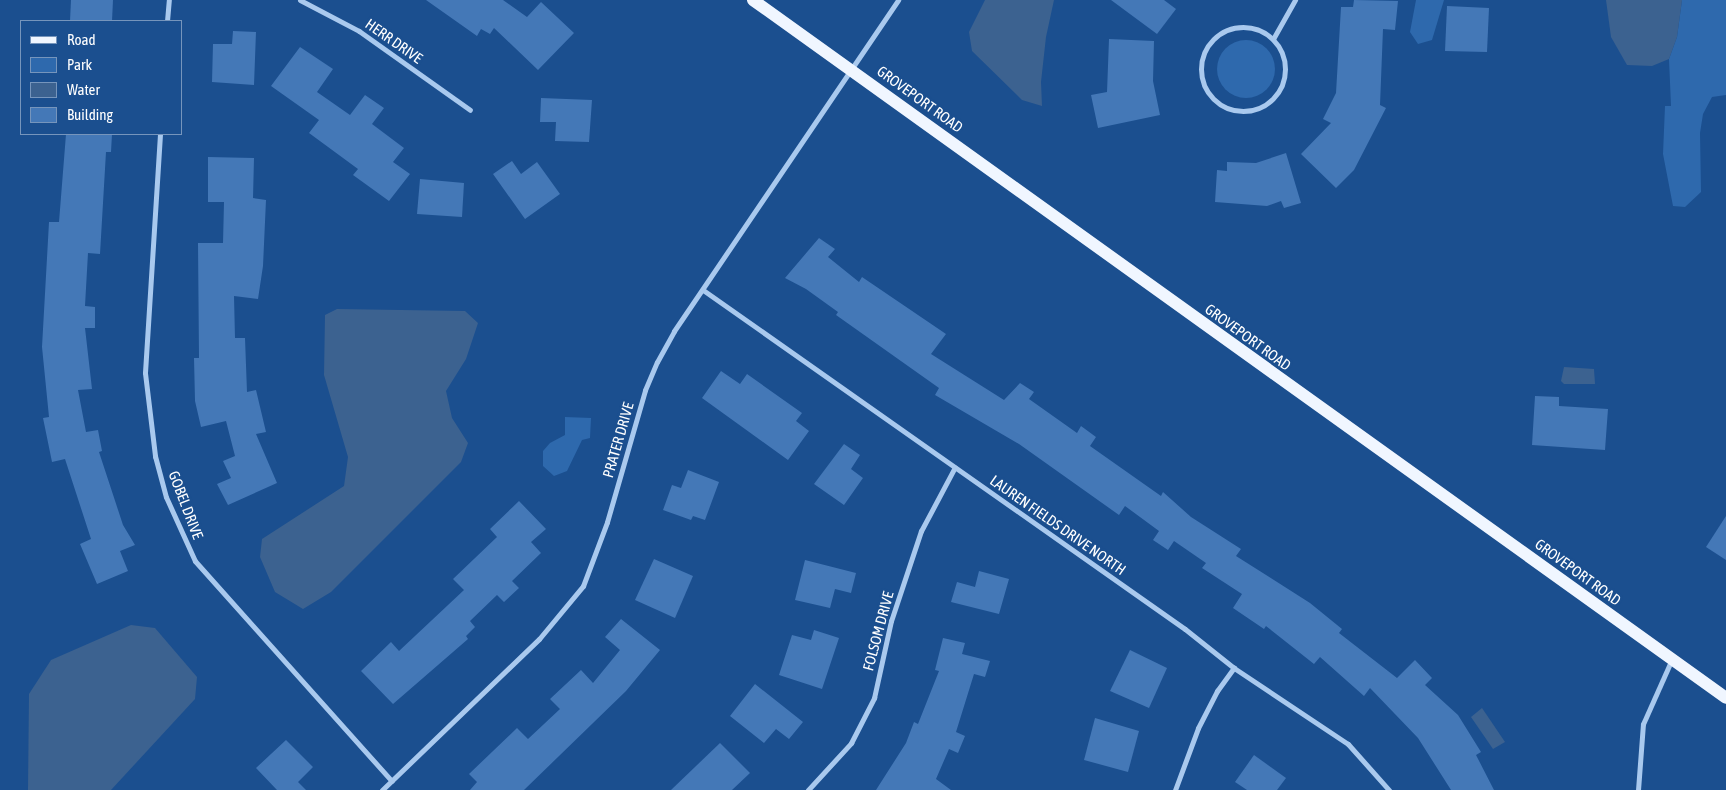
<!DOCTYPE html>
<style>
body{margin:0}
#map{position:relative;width:1726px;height:790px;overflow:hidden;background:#1b4f8f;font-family:"Asap Condensed",sans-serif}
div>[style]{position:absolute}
.green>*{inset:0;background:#2e69ad}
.round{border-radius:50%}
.water>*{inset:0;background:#3c6290}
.building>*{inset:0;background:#4478b7}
.minor>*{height:5px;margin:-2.5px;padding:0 2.5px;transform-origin:2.5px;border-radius:2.5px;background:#a9c9ee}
.minor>.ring{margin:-2.5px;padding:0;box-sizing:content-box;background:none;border:5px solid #a9c9ee;border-radius:50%}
.primary>*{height:12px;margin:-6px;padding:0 6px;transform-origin:6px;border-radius:6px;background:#f0f6ff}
span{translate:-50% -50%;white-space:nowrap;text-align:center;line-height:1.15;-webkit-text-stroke:5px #1b4f8f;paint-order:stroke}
.street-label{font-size:15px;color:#fff}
.legend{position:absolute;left:20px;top:20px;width:162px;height:115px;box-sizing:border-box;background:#1b4f8f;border:1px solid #7695bc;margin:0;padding:6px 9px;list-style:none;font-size:15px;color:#fff}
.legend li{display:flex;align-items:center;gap:10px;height:25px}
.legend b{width:25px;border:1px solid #7695bc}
</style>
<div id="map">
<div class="green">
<i style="clip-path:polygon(1416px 0,1444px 0,1432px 40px,1418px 44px,1410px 32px)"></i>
<i style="clip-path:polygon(1682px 0,1726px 0,1726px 95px,1712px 97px,1703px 114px,1700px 133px,1701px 192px,1685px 207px,1673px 206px,1663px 154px,1665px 106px,1671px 106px,1669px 59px,1677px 37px)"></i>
<i class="round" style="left:1217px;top:40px;width:58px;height:58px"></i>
<i style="clip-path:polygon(565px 417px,591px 418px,590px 438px,582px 440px,567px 471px,554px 476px,543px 466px,543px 451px,550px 443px,565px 435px)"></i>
</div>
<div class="water">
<i style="clip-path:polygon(985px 0,1054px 0,1046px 37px,1041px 82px,1042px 106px,1022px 100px,972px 51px,969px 32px)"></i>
<i style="clip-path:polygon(1606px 0,1682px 0,1677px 37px,1669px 59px,1652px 66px,1627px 65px,1611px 37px)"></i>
<i style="clip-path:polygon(337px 309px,465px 311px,478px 323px,466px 359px,446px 391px,452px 418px,468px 443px,461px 462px,331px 592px,303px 609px,275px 592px,260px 557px,262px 539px,344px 486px,348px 457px,324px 375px,325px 315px)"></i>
<i style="clip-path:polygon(1564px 367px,1594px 369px,1595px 384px,1564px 384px,1561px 381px)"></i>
<i style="clip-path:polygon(131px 625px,155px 628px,197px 677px,195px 699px,111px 790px,28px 790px,29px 694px,51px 660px)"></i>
<i style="clip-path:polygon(1482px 708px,1505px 742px,1493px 749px,1471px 717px)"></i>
</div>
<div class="building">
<i style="clip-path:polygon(71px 0,113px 0,112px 21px,70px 21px)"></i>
<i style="clip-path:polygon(426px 0,503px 0,527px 17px,541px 2px,574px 33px,538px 70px,494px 28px,490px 34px,481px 29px,477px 36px)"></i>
<i style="clip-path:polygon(1111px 0,1164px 0,1176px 9px,1157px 34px)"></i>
<i style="clip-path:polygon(1354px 0,1398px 1px,1395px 30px,1383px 29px,1380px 105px,1386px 108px,1354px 170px,1336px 188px,1301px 154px,1331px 123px,1323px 119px,1336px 93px,1341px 7px,1353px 7px)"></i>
<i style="clip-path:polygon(1447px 6px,1489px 8px,1487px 52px,1445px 51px)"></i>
<i style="clip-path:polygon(233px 31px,256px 32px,254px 85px,212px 82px,213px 44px,232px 44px)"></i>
<i style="clip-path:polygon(1109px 39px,1154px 41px,1153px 81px,1160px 115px,1098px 128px,1091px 95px,1107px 92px)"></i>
<i style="clip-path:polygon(300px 47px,333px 69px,317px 92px,350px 115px,365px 95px,384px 108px,372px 124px,404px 148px,393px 162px,410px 174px,389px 201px,353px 175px,358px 169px,309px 133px,319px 120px,271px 86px)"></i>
<i style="clip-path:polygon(541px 98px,592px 100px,589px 142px,555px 141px,556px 122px,540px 122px)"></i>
<i style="clip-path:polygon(66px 134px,112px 134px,111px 152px,106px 152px,100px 254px,88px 253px,85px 306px,95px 307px,95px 328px,85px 328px,92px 389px,78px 390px,86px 432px,98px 430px,102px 451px,99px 452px,123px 525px,135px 545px,120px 551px,128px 571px,97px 584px,80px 544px,91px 539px,65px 459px,52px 462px,43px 418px,49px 417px,42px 347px,49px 222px,59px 222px)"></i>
<i style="clip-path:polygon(1286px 153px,1301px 203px,1284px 208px,1281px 201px,1267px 206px,1215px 202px,1217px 170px,1227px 171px,1227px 162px,1256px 163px)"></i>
<i style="clip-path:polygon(208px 157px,254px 158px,253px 198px,266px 200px,263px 266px,258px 299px,234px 296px,235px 338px,245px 338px,247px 392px,256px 390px,266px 432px,256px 434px,277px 483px,228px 505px,217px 484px,231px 478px,223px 461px,235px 456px,226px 421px,201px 427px,195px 401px,194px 358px,199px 358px,198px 243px,223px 243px,224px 202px,208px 202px)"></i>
<i style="clip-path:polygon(512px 161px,521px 174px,537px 162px,560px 194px,525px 219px,493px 174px)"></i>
<i style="clip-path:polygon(420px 179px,464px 183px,462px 217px,417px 214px)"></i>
<i style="clip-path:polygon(819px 238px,835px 249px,828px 257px,859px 282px,862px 277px,946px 334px,931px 354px,1004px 400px,1020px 383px,1034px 392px,1029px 399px,1077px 433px,1081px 426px,1096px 437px,1090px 446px,1161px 496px,1163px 492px,1191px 517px,1241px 549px,1236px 556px,1310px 603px,1342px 629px,1339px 633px,1397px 678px,1415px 660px,1432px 678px,1425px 685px,1458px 715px,1481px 752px,1476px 755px,1494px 790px,1451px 790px,1418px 738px,1370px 688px,1364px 696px,1320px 657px,1314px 664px,1266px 626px,1264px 629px,1233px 608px,1242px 594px,1202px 568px,1206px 563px,1174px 541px,1168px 550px,1153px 540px,1159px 531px,1125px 506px,1119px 515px,1019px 444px,935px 395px,939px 388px,836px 315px,838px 312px,806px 289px,785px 278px)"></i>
<i style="clip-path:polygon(721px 371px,740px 384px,747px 374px,802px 413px,796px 421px,809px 431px,788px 460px,702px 398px)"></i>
<i style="clip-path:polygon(1535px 396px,1559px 397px,1559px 406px,1608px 409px,1605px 450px,1532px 445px)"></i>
<i style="clip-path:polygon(844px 444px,860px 455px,851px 469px,863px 478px,844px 505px,814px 484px)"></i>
<i style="clip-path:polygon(688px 470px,719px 482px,705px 520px,693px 516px,691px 520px,663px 510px,672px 485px,681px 488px)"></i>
<i style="clip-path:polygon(519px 501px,546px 529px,531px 542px,541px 553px,512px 581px,519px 588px,504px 602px,497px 595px,470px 621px,475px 627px,466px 636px,468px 639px,393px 704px,361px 671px,391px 642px,399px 651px,464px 590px,453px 579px,497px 537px,490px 529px)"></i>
<i style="clip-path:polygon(1726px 516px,1726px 560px,1706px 547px)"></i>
<i style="clip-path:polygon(654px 559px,693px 576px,675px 618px,635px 600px)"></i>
<i style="clip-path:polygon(805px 560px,856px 573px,851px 593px,835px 589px,830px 608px,795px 600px)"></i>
<i style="clip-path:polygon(979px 571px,1009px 579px,999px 614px,951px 602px,957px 582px,975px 587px)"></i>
<i style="clip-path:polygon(621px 619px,660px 650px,626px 691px,524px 790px,470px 790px,477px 782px,469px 774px,517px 728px,528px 739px,560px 709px,550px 699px,581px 670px,593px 683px,620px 650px,605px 637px)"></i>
<i style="clip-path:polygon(814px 630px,839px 638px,822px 689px,779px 675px,792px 635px,811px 640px)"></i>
<i style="clip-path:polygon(943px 638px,965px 643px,962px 654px,990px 661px,985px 677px,974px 674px,956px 732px,965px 736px,958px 753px,949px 749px,936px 779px,951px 790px,876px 790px,906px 743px,914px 722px,918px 724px,939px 671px,935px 670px)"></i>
<i style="clip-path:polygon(1130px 650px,1167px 668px,1149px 708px,1110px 691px)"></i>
<i style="clip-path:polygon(755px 684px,803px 722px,789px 739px,776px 729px,764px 743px,730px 716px)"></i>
<i style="clip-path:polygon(1095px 718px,1139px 731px,1128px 772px,1084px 760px)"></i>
<i style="clip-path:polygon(286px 740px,313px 767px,298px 782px,306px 790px,277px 790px,256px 768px)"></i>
<i style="clip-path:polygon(720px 743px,750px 773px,732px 790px,671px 790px)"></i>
<i style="clip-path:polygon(1254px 755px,1286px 778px,1277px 790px,1247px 790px,1235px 782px)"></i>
</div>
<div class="minor">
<i style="left:300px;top:0;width:67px;rotate:27.7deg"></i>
<i style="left:359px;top:31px;width:136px;rotate:35.4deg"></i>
<i style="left:167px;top:21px;width:21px;rotate:-85deg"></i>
<i class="ring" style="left:1201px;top:27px;width:79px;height:79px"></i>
<i style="left:1273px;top:39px;width:45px;rotate:-60.6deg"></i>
<i style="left:160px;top:134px;width:239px;rotate:93.6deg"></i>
<i style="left:145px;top:373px;width:84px;rotate:83.1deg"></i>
<i style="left:155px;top:456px;width:42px;rotate:75deg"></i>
<i style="left:166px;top:497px;width:70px;rotate:65.6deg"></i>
<i style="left:195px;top:561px;width:295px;rotate:48.2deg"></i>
<i style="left:703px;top:290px;width:589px;rotate:35.12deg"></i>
<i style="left:1185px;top:629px;width:63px;rotate:38.5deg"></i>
<i style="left:1234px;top:668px;width:137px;rotate:33.7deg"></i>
<i style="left:1348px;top:744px;width:62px;rotate:48.3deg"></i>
<i style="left:382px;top:790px;width:218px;rotate:-43.9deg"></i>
<i style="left:539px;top:639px;width:69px;rotate:-50.3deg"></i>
<i style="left:583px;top:586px;width:68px;rotate:-69.4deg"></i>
<i style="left:607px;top:522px;width:137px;rotate:-73.9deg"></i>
<i style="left:645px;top:390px;width:30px;rotate:-67deg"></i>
<i style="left:657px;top:362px;width:35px;rotate:-61deg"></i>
<i style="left:674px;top:331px;width:400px;rotate:-55.9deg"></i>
<i style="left:808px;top:790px;width:64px;rotate:-47.5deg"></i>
<i style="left:851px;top:743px;width:51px;rotate:-62.9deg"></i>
<i style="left:874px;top:698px;width:79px;rotate:-77.6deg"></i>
<i style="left:891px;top:621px;width:95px;rotate:-71.6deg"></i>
<i style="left:921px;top:531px;width:72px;rotate:-62deg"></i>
<i style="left:1175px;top:790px;width:66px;rotate:-69.6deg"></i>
<i style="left:1198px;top:728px;width:42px;rotate:-62.8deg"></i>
<i style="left:1217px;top:691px;width:29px;rotate:-54deg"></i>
<i style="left:1638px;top:790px;width:66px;rotate:-85.7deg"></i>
<i style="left:1643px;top:724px;width:69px;rotate:-66deg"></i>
</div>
<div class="primary">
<i style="left:753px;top:0;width:1197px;rotate:35.65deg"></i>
</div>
<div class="street-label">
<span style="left:394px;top:41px;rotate:35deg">HERR DRIVE</span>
<span style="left:920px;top:99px;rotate:36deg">GROVEPORT ROAD</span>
<span style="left:1248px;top:337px;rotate:36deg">GROVEPORT ROAD</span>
<span style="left:618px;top:440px;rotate:-74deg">PRATER DRIVE</span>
<span style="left:186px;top:505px;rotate:69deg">GOBEL DRIVE</span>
<span style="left:1058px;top:525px;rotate:35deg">LAUREN FIELDS DRIVE NORTH</span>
<span style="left:1578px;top:572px;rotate:36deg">GROVEPORT ROAD</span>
<span style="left:878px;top:631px;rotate:-75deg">FOLSOM DRIVE</span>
</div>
<ul class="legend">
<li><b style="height:6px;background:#f0f6ff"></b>Road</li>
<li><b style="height:14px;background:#2e69ad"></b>Park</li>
<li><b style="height:14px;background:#3c6290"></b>Water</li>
<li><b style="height:14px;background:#4478b7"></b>Building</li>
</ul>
</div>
